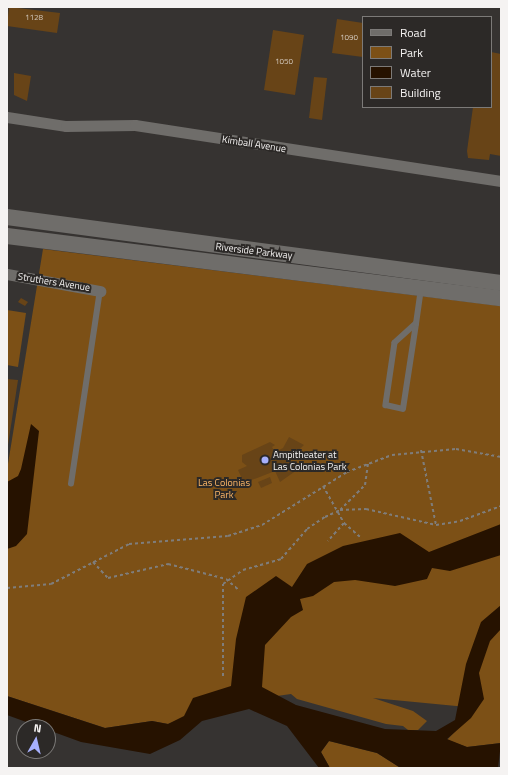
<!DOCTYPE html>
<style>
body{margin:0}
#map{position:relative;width:508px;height:775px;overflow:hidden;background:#363331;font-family:"Titillium Web",sans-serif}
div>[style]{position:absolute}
.green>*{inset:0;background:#7c5016}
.water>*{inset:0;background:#261200}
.building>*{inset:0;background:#684417}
.path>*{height:2px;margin-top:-1px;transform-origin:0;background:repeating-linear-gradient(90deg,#7f7d7b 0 3px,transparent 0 6px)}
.service>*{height:5.5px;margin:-2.75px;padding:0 2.75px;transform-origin:2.75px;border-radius:2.75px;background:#6f6d6a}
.minor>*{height:11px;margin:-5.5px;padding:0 5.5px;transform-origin:5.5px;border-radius:5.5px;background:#6f6d6a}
.secondary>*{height:16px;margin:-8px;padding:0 8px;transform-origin:8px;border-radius:8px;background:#6f6d6a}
.dots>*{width:11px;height:11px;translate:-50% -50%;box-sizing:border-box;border:2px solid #2c2927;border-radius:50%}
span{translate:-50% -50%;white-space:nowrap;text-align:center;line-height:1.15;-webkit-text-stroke:4px #2c2927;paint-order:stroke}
.number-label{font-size:8px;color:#d2c7bb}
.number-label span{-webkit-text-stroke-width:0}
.street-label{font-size:10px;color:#f5f3f2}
.poi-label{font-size:10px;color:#f5f3f2}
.left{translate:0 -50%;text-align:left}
.park-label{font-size:10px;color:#fdb767}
.frame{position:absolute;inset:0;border:8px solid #f5f3f2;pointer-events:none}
.legend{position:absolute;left:362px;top:16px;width:130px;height:92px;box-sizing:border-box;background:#2c2927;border:1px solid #7c7a78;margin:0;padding:5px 7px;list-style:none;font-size:12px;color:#f5f3f2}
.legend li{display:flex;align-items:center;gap:8px;height:20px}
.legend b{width:20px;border:1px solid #7c7a78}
.north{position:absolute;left:16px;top:719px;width:40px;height:40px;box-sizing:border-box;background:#2c2927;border:1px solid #7c7a78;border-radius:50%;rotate:8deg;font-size:11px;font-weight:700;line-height:16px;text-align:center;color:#f5f3f2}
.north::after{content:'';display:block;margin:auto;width:14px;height:18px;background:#a7b0fc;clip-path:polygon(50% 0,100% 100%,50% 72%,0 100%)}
</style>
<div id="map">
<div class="green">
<i style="clip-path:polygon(43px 249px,501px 306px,501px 743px,467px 747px,447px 740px,477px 708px,373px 698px,413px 711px,427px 721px,418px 730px,408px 730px,403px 726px,386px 724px,297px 699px,291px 694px,215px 705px,168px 724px,152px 721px,105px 728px,7px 696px,7px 470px)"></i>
<i style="clip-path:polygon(7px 310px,26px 313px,18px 367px,7px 365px)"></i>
<i style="clip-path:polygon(329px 741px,377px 753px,399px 767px,408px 768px,330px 768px,321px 752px)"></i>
</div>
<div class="water">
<i style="clip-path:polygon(31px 424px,39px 431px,27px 534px,16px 546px,7px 549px,7px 482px,18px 476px,21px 469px)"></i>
<i style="clip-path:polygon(501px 524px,501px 555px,450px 571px,432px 568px,427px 579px,395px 586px,355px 580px,334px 582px,313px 596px,300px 599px,303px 610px,291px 617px,265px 645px,262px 687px,296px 705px,385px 729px,436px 731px,455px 720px,466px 664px,481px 622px,501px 605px,501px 629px,490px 641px,479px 673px,484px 699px,471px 718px,447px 739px,467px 747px,501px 743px,498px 768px,399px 767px,377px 753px,329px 741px,321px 752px,330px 768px,319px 768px,287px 726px,249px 709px,202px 721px,180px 740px,150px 754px,81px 742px,7px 715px,7px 696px,105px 728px,152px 721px,168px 724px,184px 716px,193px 698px,231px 686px,236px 639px,246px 597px,276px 576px,292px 587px,307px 564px,343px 546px,400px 533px,429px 552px)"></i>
</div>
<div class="building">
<i style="clip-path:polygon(9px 7px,60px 13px,57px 33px,7px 26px)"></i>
<i style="clip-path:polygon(337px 19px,363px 23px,363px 57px,332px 53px)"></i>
<i style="clip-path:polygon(273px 30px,304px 35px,295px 95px,264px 90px)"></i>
<i style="clip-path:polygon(491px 52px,501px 54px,501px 156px,490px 154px,489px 160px,468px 158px,467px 151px,473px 107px,491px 107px)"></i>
<i style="clip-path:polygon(14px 73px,31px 76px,27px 101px,14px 95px)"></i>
<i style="clip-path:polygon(314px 77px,327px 78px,322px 120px,309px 118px)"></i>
<i style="clip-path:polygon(21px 298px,28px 302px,25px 306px,18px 302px)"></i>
<i style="clip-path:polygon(7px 379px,18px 380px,8px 445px,7px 445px)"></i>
<i style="clip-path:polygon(289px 437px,304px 445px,288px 461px,297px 470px,280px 482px,275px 471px,244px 483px,238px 470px,247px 466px,242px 462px,242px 455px,270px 442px,275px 445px,272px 447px,275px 452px,283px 448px)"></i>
<i style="clip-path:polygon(270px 477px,272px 483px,261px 488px,258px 482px)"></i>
</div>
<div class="path">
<i style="left:421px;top:450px;width:76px;rotate:78.7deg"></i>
<i style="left:323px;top:486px;width:43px;rotate:60.4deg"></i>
<i style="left:344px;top:523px;width:24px;rotate:132deg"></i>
<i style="left:340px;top:510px;width:35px;rotate:-45deg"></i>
<i style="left:365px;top:485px;width:22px;rotate:-82deg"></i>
<i style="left:344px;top:523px;width:21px;rotate:41deg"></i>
<i style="left:93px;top:562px;width:22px;rotate:47deg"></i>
<i style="left:108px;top:578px;width:62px;rotate:-13.1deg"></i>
<i style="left:168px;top:564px;width:60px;rotate:14.5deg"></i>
<i style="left:226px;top:579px;width:18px;rotate:41deg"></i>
<i style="left:7px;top:588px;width:44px;rotate:-5.2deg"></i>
<i style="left:51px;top:584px;width:88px;rotate:-27.1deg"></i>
<i style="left:129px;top:544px;width:99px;rotate:-4.6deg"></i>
<i style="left:228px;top:536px;width:36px;rotate:-18deg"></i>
<i style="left:262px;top:525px;width:100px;rotate:-31.9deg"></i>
<i style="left:347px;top:472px;width:48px;rotate:-20.7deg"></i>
<i style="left:392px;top:455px;width:64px;rotate:-5.4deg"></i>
<i style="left:456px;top:449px;width:46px;rotate:10.1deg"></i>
<i style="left:223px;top:676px;width:92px;rotate:-90deg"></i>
<i style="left:223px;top:584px;width:24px;rotate:-35deg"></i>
<i style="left:243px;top:570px;width:40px;rotate:-16deg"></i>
<i style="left:281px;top:559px;width:40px;rotate:-49deg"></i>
<i style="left:307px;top:529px;width:22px;rotate:-34deg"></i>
<i style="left:325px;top:517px;width:17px;rotate:-25deg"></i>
<i style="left:340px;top:510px;width:26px;rotate:-2deg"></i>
<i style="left:366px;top:509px;width:72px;rotate:12.9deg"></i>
<i style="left:436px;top:525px;width:24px;rotate:-9deg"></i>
<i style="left:460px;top:521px;width:44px;rotate:-20.1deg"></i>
</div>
<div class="service">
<i style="left:416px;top:324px;width:28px;rotate:138deg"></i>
<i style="left:395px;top:343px;width:63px;rotate:98.3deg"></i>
<i style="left:386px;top:405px;width:17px;rotate:13deg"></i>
<i style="left:403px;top:409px;width:86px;rotate:-81.3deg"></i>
<i style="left:416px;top:324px;width:34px;rotate:-82deg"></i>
<i style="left:71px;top:484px;width:195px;rotate:-81.5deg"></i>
</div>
<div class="minor">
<i style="left:7px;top:117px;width:60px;rotate:8.7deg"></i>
<i style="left:66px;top:126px;width:69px;rotate:-0.8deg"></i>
<i style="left:135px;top:125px;width:370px;rotate:8.7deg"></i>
<i style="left:7px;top:274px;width:95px;rotate:10.4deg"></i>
</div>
<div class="secondary">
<i style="left:7px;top:217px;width:498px;rotate:7.6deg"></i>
<i style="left:7px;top:236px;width:498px;rotate:7.2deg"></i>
</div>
<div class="dots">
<i style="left:265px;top:460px;background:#a7b0fc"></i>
</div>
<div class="number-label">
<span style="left:34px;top:18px">1128</span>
<span style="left:349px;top:38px">1090</span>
<span style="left:284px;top:62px">1050</span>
</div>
<div class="street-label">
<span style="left:254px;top:144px;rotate:9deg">Kimball Avenue</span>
<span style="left:254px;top:251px;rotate:7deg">Riverside Parkway</span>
<span style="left:54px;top:282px;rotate:9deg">Struthers Avenue</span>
</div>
<div class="poi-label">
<span class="left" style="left:273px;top:460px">Ampitheater at<br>Las Colonias Park</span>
</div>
<div class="park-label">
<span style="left:224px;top:488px">Las Colonias<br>Park</span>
</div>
<div class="frame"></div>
<ul class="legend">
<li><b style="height:5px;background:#6f6d6a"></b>Road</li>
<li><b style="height:11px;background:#7c5016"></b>Park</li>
<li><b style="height:11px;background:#261200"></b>Water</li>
<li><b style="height:11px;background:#684417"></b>Building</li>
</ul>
<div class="north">N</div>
</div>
